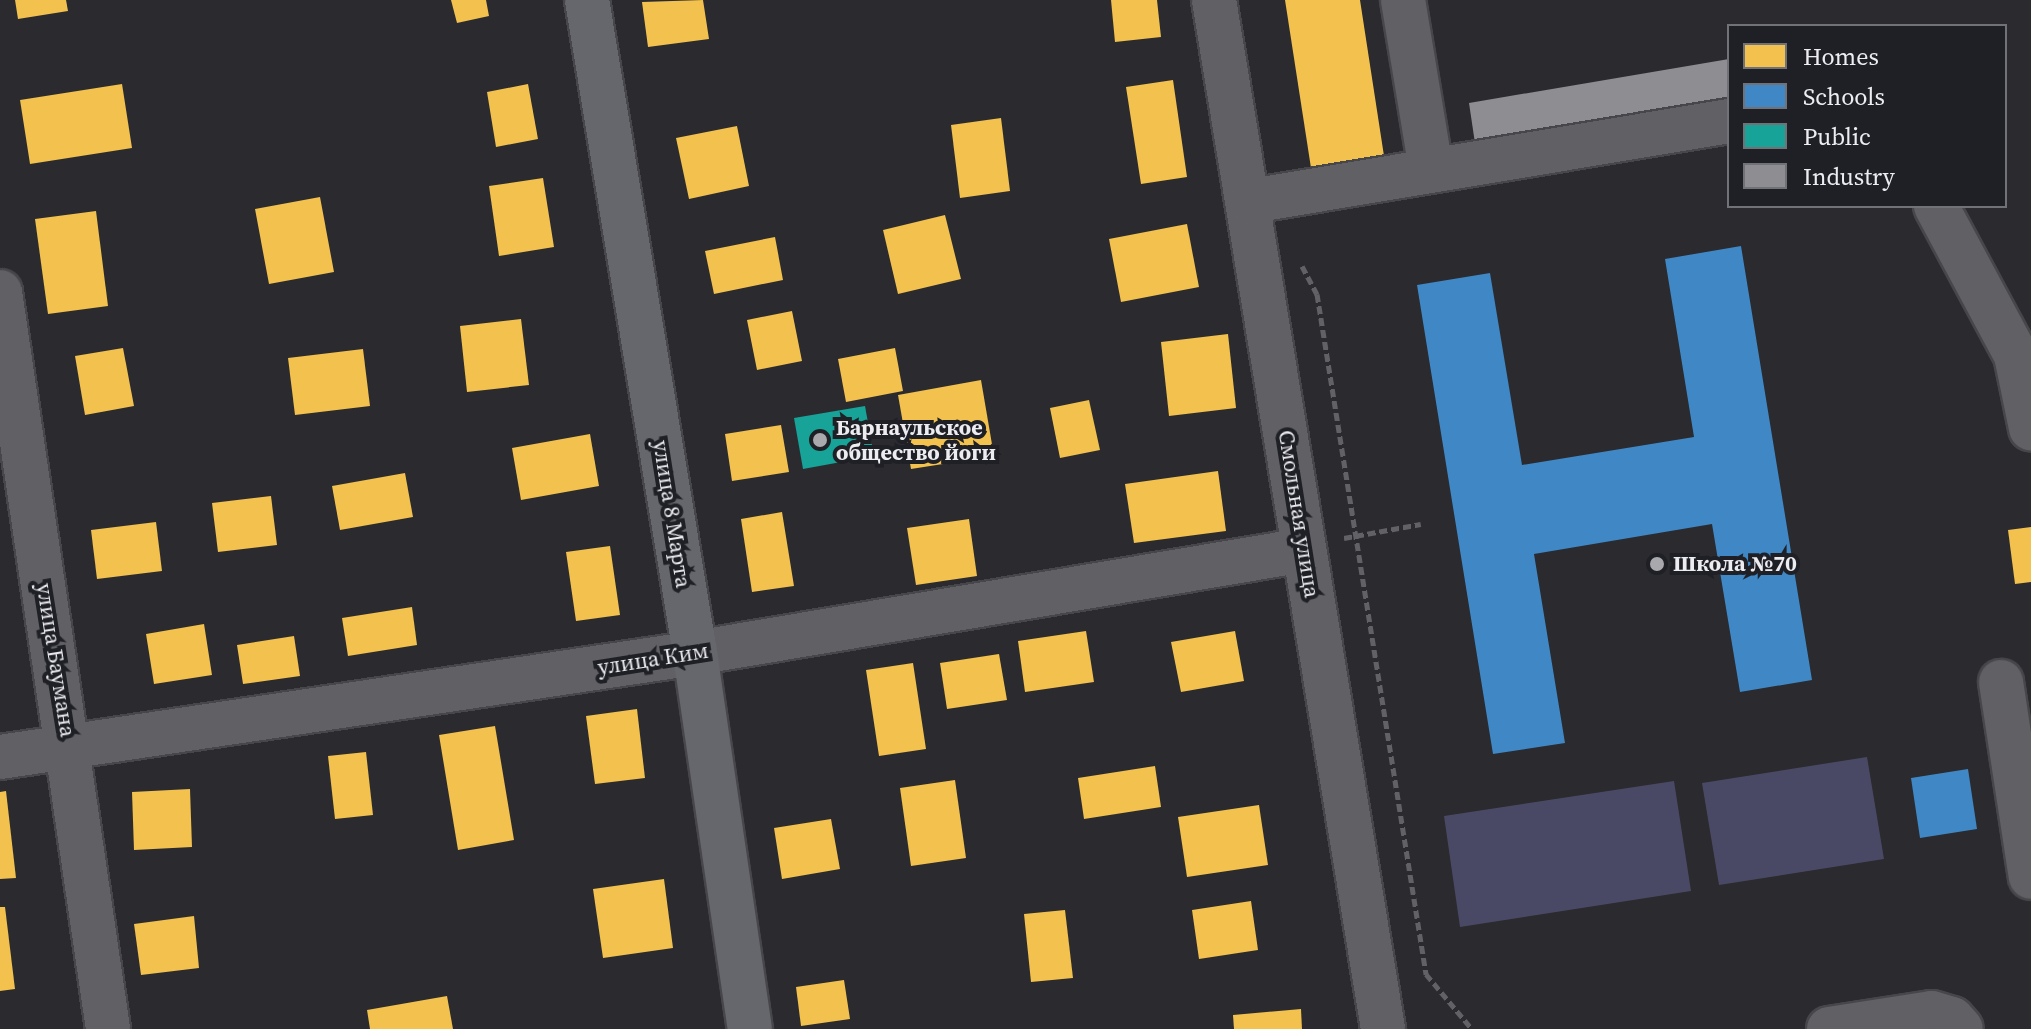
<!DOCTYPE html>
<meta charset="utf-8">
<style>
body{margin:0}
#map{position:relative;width:2031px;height:1029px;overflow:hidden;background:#2a2a2f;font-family:"Source Serif 4",serif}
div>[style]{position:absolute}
.green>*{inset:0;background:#494965}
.homes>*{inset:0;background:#f2c14e}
.schools>*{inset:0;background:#3f88c5}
.public>*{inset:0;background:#17a398}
.industry>*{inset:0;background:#8d8d92}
.path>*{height:5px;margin-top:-2.5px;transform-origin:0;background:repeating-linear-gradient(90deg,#626266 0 8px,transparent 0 12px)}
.roads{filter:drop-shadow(2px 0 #47474b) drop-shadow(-2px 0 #47474b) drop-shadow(0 2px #47474b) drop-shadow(0 -2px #47474b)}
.minor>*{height:44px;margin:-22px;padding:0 22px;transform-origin:22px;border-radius:22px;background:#616165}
.major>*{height:44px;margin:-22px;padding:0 22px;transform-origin:22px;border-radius:22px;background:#66666d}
.dots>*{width:22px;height:22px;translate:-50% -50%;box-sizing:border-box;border:4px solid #1f2026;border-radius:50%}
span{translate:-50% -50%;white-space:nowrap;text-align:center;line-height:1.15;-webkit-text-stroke:8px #1f2026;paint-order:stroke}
.poi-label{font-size:22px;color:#ececf1;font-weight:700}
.left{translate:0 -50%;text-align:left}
.street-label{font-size:22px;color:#ececf1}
.legend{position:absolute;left:1727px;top:24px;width:280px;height:184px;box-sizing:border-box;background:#1f2026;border:2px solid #717277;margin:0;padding:10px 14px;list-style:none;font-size:24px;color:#ececf1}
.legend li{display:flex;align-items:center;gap:16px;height:40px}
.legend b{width:40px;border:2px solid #717277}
</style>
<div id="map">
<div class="green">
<i style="clip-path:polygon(1867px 757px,1884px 859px,1719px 885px,1702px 783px)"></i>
<i style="clip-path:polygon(1674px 781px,1691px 891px,1460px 927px,1444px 816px)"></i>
</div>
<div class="homes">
<i style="clip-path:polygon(15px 0,66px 0,68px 11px,18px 19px)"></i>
<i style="clip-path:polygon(451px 0,486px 0,489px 16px,457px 23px)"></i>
<i style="clip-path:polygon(703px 0,709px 39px,648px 47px,642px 2px)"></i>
<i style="clip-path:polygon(1111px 0,1157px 0,1161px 37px,1115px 42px)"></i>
<i style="clip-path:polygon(1285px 0,1360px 0,1384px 156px,1311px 168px)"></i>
<i style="clip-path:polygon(1173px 80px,1187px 177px,1141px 184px,1126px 87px)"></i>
<i style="clip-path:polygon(122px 84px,132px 148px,30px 164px,20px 100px)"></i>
<i style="clip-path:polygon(528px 84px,538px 139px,496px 147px,487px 92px)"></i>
<i style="clip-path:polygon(1001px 118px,1010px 191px,960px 198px,951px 125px)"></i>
<i style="clip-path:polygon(737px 126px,749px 186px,689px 199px,676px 138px)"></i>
<i style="clip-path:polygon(543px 178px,554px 247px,499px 256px,489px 186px)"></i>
<i style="clip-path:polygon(320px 197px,334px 272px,269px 284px,255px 209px)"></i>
<i style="clip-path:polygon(96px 211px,108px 306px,48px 314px,35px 219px)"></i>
<i style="clip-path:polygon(945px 215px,961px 279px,898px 294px,883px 230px)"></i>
<i style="clip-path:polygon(1187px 224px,1199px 287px,1121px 302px,1109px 239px)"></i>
<i style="clip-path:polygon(775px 237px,783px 280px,714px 294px,705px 251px)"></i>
<i style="clip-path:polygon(792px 311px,802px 361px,757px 370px,747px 320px)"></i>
<i style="clip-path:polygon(521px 319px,529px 385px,467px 392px,460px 326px)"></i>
<i style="clip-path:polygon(1228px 334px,1236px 408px,1169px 416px,1161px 342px)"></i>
<i style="clip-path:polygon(123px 348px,134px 406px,85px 415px,75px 356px)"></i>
<i style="clip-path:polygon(895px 348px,903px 391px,846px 402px,838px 359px)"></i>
<i style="clip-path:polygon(363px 349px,370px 406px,295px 415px,288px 358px)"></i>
<i style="clip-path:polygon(981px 380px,994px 456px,911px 469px,898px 395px)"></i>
<i style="clip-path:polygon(1089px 400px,1100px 450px,1060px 458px,1050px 408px)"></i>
<i style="clip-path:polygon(781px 425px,789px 472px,732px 481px,725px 434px)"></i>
<i style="clip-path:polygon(590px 434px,599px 486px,521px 500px,512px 448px)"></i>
<i style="clip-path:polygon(1218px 471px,1226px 531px,1134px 543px,1125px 484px)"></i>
<i style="clip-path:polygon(405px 473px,413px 517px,340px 530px,332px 486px)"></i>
<i style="clip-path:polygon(271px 496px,277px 545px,218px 552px,212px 503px)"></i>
<i style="clip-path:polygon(782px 512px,794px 586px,752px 592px,741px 519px)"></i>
<i style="clip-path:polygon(969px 519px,977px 576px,916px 585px,907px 528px)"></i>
<i style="clip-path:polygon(156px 522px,162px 571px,97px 579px,91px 530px)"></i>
<i style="clip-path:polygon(2031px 527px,2031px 582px,2015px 584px,2008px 530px)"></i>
<i style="clip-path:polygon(610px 546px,620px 615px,576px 621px,566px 552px)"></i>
<i style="clip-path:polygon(412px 607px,417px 645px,348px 656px,342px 618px)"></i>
<i style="clip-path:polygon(204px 624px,212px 675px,154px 684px,146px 634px)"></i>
<i style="clip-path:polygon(1086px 631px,1094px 682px,1025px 692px,1018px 641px)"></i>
<i style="clip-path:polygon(1235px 631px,1244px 681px,1181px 692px,1171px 642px)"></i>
<i style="clip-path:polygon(294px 636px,300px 676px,243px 684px,237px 645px)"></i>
<i style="clip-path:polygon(999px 654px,1007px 700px,947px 709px,940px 663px)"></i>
<i style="clip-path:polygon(913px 663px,926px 749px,879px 756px,866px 670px)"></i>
<i style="clip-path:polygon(637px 709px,645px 778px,595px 784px,586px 716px)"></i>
<i style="clip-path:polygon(495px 726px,514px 840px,458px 850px,439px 735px)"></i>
<i style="clip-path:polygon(366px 752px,373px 815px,335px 819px,328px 756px)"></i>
<i style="clip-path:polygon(1155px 766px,1161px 807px,1084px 819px,1078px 778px)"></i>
<i style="clip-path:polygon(955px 780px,966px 858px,911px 866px,900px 788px)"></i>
<i style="clip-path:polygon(190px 789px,192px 847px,134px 850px,132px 792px)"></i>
<i style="clip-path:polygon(6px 791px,16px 878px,0 879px,0 792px)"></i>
<i style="clip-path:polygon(1259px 805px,1268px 865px,1187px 877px,1178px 817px)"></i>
<i style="clip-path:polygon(831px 819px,840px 869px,782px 879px,774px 828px)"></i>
<i style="clip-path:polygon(664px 879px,673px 948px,603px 958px,593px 889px)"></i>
<i style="clip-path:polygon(1251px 901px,1258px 950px,1199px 959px,1192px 910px)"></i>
<i style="clip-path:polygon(0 907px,5px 907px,15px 989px,0 991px)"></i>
<i style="clip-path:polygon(1065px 910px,1073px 978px,1031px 982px,1024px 914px)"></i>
<i style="clip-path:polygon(194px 916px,199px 968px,141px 975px,134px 924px)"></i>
<i style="clip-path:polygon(844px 980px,850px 1019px,801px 1026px,796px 987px)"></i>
<i style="clip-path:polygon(447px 996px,453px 1029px,370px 1029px,367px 1010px)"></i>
<i style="clip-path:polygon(1301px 1009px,1302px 1029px,1234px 1029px,1233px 1015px)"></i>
</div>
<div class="schools">
<i style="clip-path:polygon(1741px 246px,1812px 680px,1740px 692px,1712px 524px,1534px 554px,1565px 743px,1493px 754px,1417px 285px,1490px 273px,1522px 465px,1694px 437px,1665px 259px)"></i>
<i style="clip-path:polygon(1968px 769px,1977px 829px,1920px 838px,1911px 778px)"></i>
</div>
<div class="public">
<i style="clip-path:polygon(865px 406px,874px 456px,803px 469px,794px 418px)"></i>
</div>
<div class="industry">
<i style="clip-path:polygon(1729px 59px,1729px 107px,1476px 150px,1469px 103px)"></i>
</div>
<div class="path">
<i style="left:1302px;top:266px;width:32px;rotate:62deg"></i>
<i style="left:1317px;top:294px;width:689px;rotate:80.89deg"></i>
<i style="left:1426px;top:974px;width:72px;rotate:50.1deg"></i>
<i style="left:1344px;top:538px;width:78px;rotate:-10.3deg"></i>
</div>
<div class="roads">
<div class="minor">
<i style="left:1214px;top:0;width:1043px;rotate:80.67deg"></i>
<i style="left:1403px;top:0;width:172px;rotate:80.6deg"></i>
<i style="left:1251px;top:201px;width:485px;rotate:-9.5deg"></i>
<i style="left:1936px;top:206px;width:169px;rotate:61.8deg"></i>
<i style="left:2016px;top:355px;width:75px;rotate:78.4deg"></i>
<i style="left:0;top:292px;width:745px;rotate:81.66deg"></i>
<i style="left:2001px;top:682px;width:197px;rotate:81.3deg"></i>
<i style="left:0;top:757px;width:703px;rotate:-8.51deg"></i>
<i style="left:695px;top:653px;width:618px;rotate:-9.6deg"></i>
<i style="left:1829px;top:1029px;width:104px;rotate:-8.8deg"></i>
<i style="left:1932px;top:1013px;width:21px;rotate:17deg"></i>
<i style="left:1952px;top:1019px;width:13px;rotate:48deg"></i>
</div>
<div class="major">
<i style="left:587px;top:0;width:662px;rotate:80.61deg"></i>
<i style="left:695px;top:653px;width:380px;rotate:81.7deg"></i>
</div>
</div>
<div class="dots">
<i style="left:820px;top:440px;background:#a8a8ad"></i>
<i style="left:1657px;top:564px;background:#a8a8ad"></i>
</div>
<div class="poi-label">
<span class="left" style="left:836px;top:440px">Барнаульское<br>общество йоги</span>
<span class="left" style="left:1673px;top:564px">Школа №70</span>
</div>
<div class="street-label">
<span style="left:672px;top:514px;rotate:81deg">улица 8 Марта</span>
<span style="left:1299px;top:514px;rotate:81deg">Смольная улица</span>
<span style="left:653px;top:659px;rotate:-9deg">улица Ким</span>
<span style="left:56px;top:660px;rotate:81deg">улица Баумана</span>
</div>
<ul class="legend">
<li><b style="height:22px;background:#f2c14e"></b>Homes</li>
<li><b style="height:22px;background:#3f88c5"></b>Schools</li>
<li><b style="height:22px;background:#17a398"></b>Public</li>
<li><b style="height:22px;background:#8d8d92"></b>Industry</li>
</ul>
</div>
